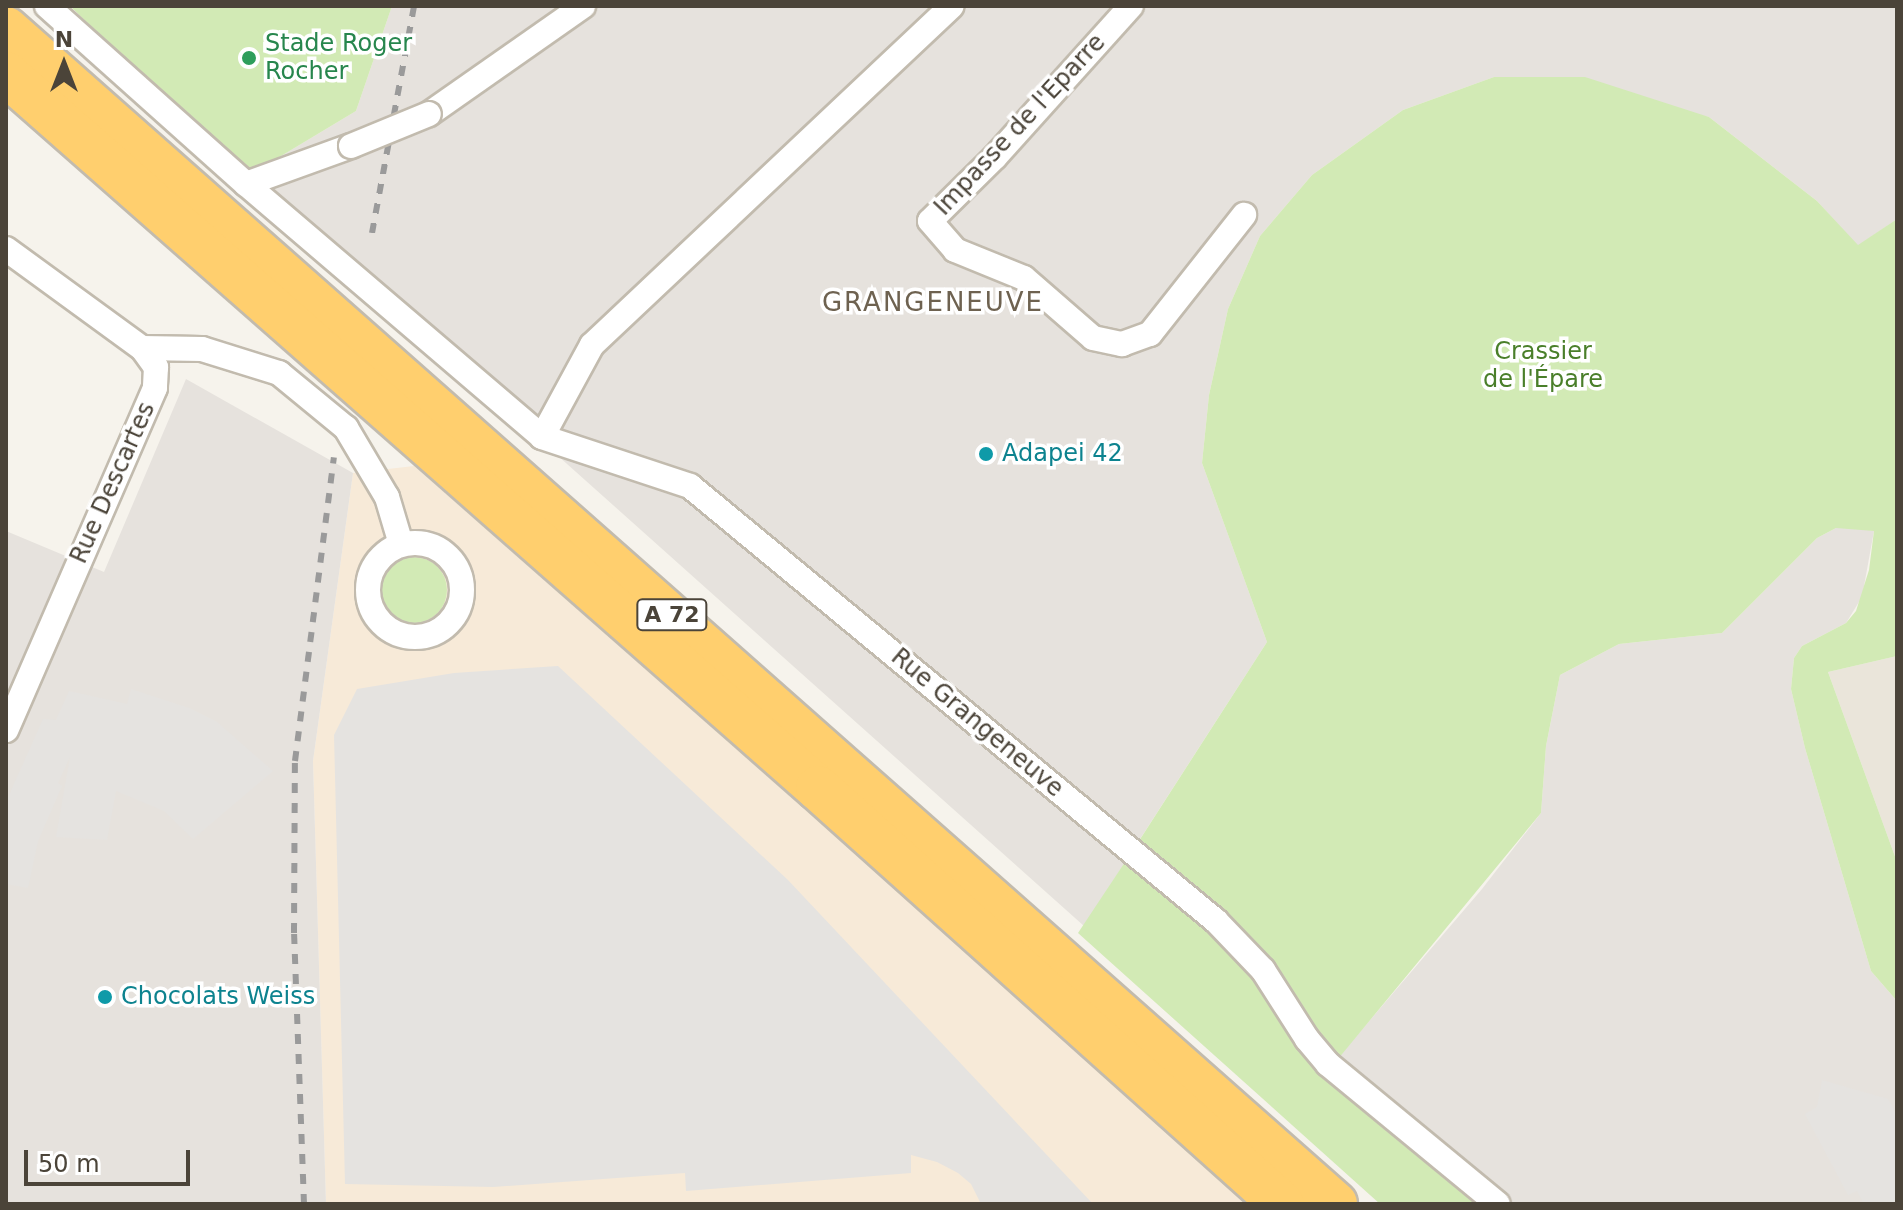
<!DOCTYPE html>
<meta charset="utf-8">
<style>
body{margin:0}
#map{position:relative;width:1903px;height:1210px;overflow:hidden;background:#f6f3ec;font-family:"DejaVu Sans",sans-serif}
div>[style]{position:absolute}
.residential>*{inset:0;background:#eae5da}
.commercial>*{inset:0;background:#f7ead8}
.industrial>*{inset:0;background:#e6e2dd}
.green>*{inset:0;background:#d2eab5}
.round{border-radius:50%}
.parking>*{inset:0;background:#e5e3e0}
.roads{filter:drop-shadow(2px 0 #c2bbae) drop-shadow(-2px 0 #c2bbae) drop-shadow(0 2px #c2bbae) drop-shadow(0 -2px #c2bbae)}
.minor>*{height:24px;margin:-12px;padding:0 12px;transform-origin:12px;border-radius:12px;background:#fff}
.minor>.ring{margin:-12px;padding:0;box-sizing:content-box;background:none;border:24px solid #fff;border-radius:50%}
.motorway>*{height:44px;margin:-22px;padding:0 22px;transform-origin:22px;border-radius:22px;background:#ffcf6e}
.rail>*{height:6px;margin-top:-3px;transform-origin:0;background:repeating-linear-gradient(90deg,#9a9a9a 0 10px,transparent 0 20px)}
.bridges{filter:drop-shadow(2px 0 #c2bbae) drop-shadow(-2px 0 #c2bbae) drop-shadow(0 2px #c2bbae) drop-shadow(0 -2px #c2bbae)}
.minor-bridge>*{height:24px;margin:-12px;padding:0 12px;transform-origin:12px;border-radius:12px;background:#fff}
.dots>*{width:22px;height:22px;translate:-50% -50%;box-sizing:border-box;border:4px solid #fff;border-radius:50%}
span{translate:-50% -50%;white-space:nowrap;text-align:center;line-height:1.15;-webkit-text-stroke:7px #fff;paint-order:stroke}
.shield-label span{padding:2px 6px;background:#fff;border:2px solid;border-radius:6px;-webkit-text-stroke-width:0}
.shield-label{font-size:22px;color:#4b4439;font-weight:700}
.leisure-label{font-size:24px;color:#27864d}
.left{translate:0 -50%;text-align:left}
.street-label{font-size:24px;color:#4b4439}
.park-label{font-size:24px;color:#4a7f2a}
.culture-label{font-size:24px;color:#0d838f}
.neighbourhood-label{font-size:26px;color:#6e6250;letter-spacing:2px}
.frame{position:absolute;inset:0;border:8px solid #4b4439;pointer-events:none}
.north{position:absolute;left:24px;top:24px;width:80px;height:80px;-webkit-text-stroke:6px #fff;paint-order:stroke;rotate:0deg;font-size:22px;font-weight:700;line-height:32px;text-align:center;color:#4b4439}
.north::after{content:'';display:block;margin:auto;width:28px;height:36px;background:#4b4439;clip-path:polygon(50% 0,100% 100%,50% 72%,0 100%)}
.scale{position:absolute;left:24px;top:1150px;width:166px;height:36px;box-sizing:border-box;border:4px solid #4b4439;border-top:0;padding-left:10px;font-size:24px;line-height:28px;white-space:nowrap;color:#4b4439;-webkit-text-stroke:6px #fff;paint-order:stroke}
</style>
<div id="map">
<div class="residential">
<i style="clip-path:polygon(1897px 656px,1897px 862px,1828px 672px)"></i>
</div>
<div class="commercial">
<i style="clip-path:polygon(414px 466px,1026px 998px,1254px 1204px,326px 1204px,313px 761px,353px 473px)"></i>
</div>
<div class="industrial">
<i style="clip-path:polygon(392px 6px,1897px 6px,1897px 219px,1858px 246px,1817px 201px,1709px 117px,1494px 77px,1403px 110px,1312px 175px,1260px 236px,1228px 309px,1209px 395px,1202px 463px,1267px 642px,1084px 926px,246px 177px,356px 111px)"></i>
<i style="clip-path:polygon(186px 379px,353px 473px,313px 761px,326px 1204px,6px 1204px,6px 531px,104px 572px)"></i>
<i style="clip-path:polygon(1854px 527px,1874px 531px,1862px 597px,1846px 623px,1802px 646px,1794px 658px,1791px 689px,1805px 748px,1871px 971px,1897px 1001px,1897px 1204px,1485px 1204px,1324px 1074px,1482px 889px,1541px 813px,1546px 746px,1560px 675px,1619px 644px,1722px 633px,1817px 538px,1836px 528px)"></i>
</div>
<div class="green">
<i style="clip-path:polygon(70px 6px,392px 6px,356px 111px,246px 177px)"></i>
<i style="clip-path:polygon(1494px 77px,1585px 77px,1709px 117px,1817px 201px,1858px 245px,1897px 219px,1897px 656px,1828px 672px,1897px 862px,1897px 1001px,1871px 971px,1805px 748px,1791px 689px,1794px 658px,1802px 646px,1846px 623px,1856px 611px,1869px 570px,1874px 531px,1836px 528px,1817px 538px,1722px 633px,1619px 644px,1560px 675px,1546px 746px,1541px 813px,1338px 1059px,1255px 943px,1137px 844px,1267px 642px,1202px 463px,1209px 395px,1228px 309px,1260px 236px,1312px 175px,1403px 110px)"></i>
<i class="round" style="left:381px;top:557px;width:66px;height:66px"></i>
<i style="clip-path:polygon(1125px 862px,1211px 928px,1264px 986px,1485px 1204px,1380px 1204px,1078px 933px)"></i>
</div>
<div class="parking">
<i style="clip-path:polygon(558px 666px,788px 880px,1093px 1204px,981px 1204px,971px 1184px,958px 1173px,937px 1162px,911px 1155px,911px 1173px,686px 1191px,685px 1173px,493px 1187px,345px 1184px,334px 735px,357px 689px,454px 673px)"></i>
<i style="clip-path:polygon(131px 689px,189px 708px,217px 722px,273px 771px,193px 839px,164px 811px,116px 791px,107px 840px,56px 837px,70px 757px,58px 783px,62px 786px,38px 841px,28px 888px,6px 884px,6px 802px,43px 719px,56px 720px,69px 691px,127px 704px)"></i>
<i style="clip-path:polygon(1822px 1080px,1888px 1099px,1897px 1116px,1897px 1200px,1889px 1204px,1864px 1204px,1857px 1191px,1848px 1195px,1805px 1114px,1817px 1107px)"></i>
</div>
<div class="roads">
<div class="minor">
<i style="left:47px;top:6px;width:267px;rotate:41.8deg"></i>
<i style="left:246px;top:184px;width:112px;rotate:-19.9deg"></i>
<i style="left:1131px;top:6px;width:203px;rotate:132deg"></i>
<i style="left:995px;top:157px;width:91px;rotate:135.4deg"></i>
<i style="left:930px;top:221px;width:38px;rotate:49deg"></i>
<i style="left:955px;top:250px;width:74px;rotate:22.1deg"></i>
<i style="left:1024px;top:278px;width:91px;rotate:41deg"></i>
<i style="left:1093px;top:338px;width:30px;rotate:12deg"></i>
<i style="left:1122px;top:344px;width:30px;rotate:-20deg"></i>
<i style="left:1150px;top:334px;width:152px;rotate:-51.7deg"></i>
<i style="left:429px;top:114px;width:188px;rotate:-35deg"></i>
<i style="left:246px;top:184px;width:389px;rotate:40.5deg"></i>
<i style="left:542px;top:437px;width:156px;rotate:18.3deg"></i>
<i style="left:690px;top:486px;width:683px;rotate:39.59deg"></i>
<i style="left:1216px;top:921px;width:68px;rotate:46.2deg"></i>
<i style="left:1263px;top:970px;width:82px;rotate:57.5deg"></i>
<i style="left:1307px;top:1039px;width:33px;rotate:50deg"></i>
<i style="left:1328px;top:1064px;width:220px;rotate:39.5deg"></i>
<i style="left:6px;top:249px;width:168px;rotate:36.1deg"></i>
<i style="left:142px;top:348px;width:24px;rotate:54deg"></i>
<i style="left:156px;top:367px;width:21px;rotate:93deg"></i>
<i style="left:155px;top:388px;width:373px;rotate:113.5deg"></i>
<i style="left:142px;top:348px;width:60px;rotate:1deg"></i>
<i style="left:202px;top:349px;width:81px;rotate:17.3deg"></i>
<i style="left:279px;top:373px;width:87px;rotate:39.4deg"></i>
<i style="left:346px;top:428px;width:80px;rotate:59.3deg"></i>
<i style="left:387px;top:497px;width:49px;rotate:73.4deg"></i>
<i style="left:542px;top:437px;width:105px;rotate:-61.5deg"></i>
<i style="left:592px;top:345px;width:494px;rotate:-43.3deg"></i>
<i class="ring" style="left:368px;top:543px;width:70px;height:70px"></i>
</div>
<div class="motorway">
<i style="left:6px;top:29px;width:1774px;rotate:41.48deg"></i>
<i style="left:6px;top:74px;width:1081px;rotate:41.33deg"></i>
<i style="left:818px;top:788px;width:623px;rotate:41.88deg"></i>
</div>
</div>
<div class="rail">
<i style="left:372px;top:233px;width:231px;rotate:-79.5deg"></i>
<i style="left:304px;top:1204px;width:271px;rotate:-92.1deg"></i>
<i style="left:294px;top:933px;width:172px;rotate:-89.7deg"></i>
<i style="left:295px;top:761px;width:306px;rotate:-82.7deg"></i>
</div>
<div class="bridges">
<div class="minor-bridge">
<i style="left:351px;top:146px;width:84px;rotate:-22.3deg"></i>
</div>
</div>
<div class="dots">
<i style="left:249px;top:58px;background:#2e9e5b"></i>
<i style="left:986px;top:454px;background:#0f9aa8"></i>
<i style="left:105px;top:997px;background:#0f9aa8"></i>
</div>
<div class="shield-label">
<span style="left:672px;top:615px">A 72</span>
</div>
<div class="leisure-label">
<span class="left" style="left:265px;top:58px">Stade Roger<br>Rocher</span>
</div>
<div class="street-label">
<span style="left:1020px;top:125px;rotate:-47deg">Impasse de l'Eparre</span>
<span style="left:113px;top:483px;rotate:-66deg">Rue Descartes</span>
<span style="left:977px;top:723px;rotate:40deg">Rue Grangeneuve</span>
</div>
<div class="park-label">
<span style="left:1543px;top:366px">Crassier<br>de l'Épare</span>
</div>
<div class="culture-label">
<span class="left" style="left:1002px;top:454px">Adapei 42</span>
<span class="left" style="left:121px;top:997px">Chocolats Weiss</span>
</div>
<div class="neighbourhood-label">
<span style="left:933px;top:303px">GRANGENEUVE</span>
</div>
<div class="frame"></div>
<div class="north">N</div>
<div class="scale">50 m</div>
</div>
